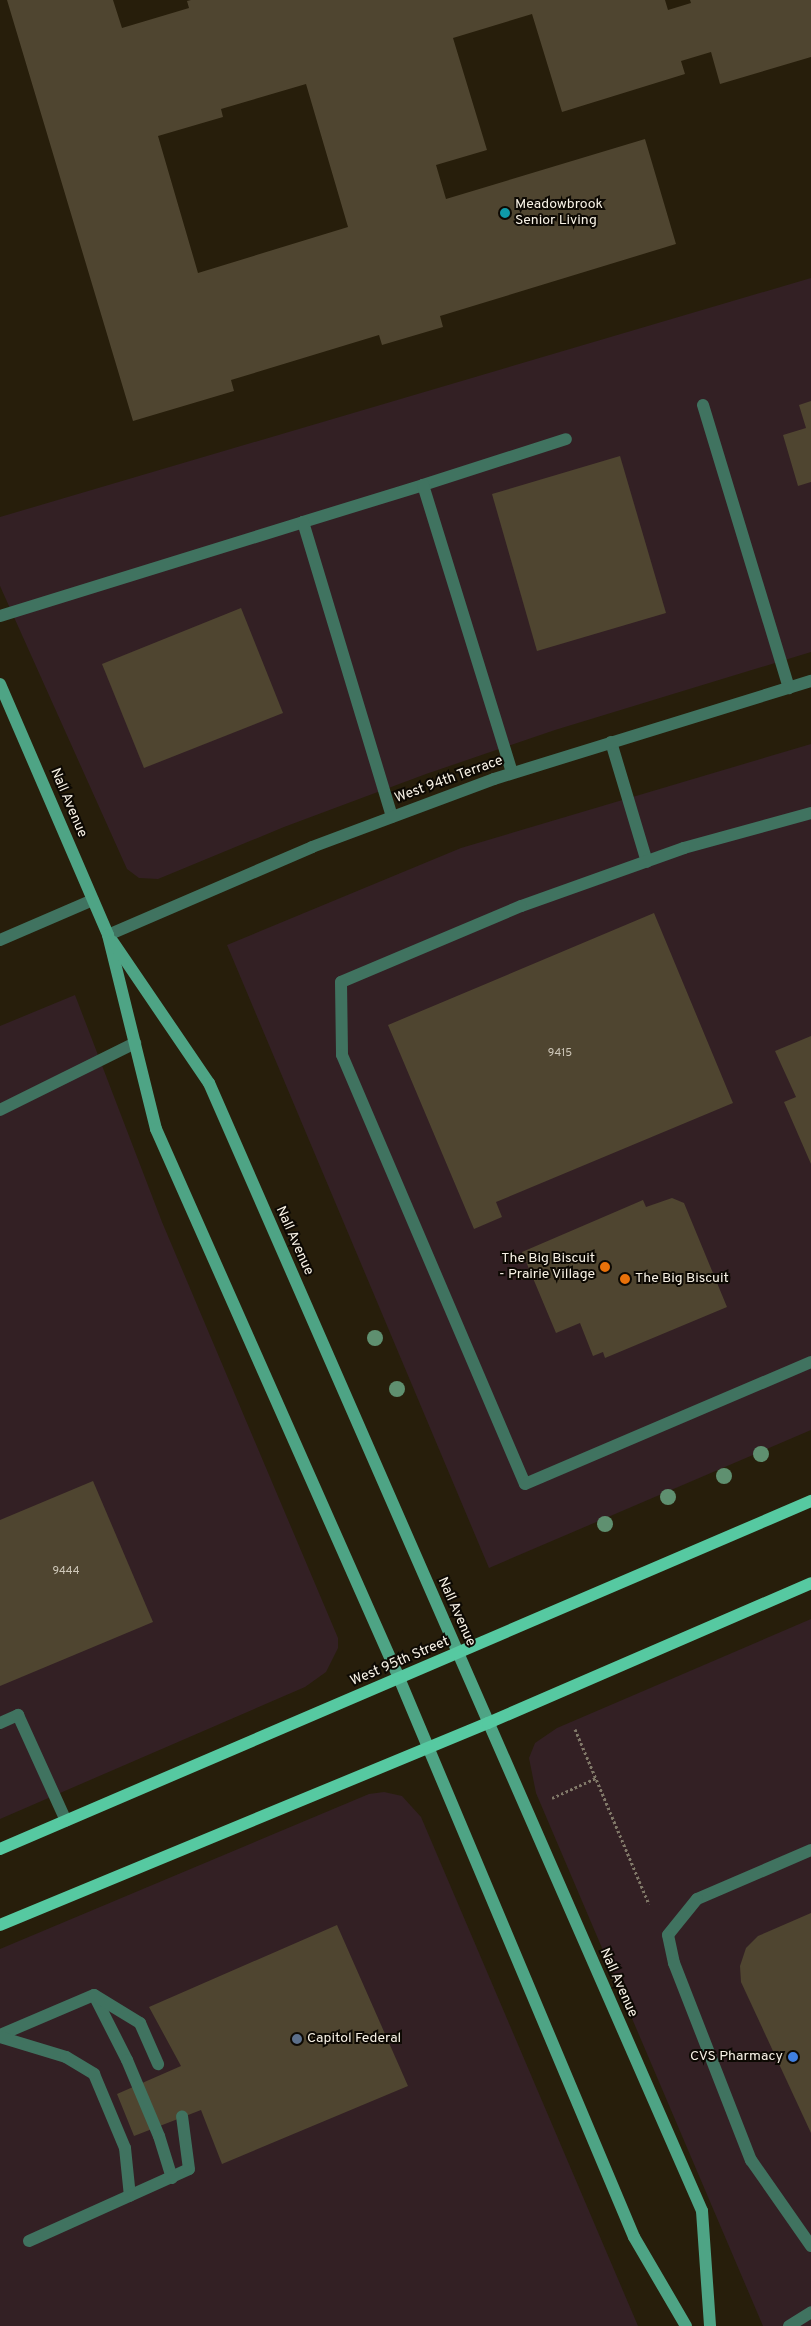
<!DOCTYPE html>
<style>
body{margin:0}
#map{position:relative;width:811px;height:2326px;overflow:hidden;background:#271e0b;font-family:Overpass,sans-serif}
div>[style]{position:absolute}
.commercial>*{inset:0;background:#332024}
.building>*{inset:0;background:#4f4530}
.path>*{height:3px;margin-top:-1.5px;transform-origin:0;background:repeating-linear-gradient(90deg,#817969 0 2.5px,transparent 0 5px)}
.lane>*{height:12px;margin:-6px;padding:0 6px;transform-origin:6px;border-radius:6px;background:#407360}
.street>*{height:12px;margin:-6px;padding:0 6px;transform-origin:6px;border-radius:6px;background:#407360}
.secondary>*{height:12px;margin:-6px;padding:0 6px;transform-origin:6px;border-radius:6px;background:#4ea485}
.primary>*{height:12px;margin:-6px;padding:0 6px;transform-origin:6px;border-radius:6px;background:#56c9a1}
.trees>*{width:16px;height:16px;margin:-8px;border-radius:50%;background:#5f9070}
.dots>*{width:14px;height:14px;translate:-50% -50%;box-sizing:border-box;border:2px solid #0d0903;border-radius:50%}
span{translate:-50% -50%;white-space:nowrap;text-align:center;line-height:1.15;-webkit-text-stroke:4px #0d0903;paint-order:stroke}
.number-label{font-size:11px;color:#cec7b8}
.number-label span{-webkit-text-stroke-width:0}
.poi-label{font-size:14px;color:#f8f2e6}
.left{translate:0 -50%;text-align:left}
.right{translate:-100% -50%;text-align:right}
.street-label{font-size:14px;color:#f8f2e6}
</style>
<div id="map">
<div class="commercial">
<i style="clip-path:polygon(811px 278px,811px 652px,555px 730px,426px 774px,284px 827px,158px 879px,139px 878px,127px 869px,0 586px,0 517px)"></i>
<i style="clip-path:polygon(811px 744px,811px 1430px,489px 1568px,227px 945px,461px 848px)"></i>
<i style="clip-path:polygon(75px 995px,162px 1222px,338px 1638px,338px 1648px,326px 1672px,305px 1687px,0 1819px,0 1026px)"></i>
<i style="clip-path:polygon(811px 1619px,811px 2326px,763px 2326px,536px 1793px,529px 1758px,535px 1743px,557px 1728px)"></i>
<i style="clip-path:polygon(384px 1792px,402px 1796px,421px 1817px,638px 2326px,0 2326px,0 1949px,369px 1794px)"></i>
</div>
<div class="building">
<i style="clip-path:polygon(evenodd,7px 0,113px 0,122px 28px,189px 8px,187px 1px,191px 0,665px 0,668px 10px,691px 3px,690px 0,811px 0,811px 57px,720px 84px,711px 52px,681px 61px,685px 74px,562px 112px,532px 14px,453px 38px,487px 150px,436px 165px,446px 199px,645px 139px,676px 244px,440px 316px,443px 327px,382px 345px,379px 335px,231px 380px,234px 391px,133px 421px,7px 0,306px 84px,348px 227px,198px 273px,158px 136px,223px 117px,221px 109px,306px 84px)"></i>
<i style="clip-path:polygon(811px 401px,811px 482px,798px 486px,783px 435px,806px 428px,799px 405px)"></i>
<i style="clip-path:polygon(620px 456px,666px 613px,537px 651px,492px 494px)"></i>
<i style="clip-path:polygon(241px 608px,283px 713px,144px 768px,102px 664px)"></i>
<i style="clip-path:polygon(654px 913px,733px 1103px,496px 1202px,502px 1217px,474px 1229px,388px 1025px)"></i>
<i style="clip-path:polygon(811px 1036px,811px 1164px,784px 1102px,796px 1097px,775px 1051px)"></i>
<i style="clip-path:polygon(672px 1198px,684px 1203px,727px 1307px,605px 1358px,603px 1352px,593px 1356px,580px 1323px,556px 1333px,522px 1252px,643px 1200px,646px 1207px)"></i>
<i style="clip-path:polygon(93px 1481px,153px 1622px,0 1686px,0 1520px)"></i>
<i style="clip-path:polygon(811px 1913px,811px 2133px,741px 1982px,740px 1966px,746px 1948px,758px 1936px)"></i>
<i style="clip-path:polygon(337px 1925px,408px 2086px,222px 2164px,201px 2110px,134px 2136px,117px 2094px,181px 2066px,149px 2007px)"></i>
</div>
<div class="path">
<i style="left:575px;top:1729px;width:190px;rotate:67.1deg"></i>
<i style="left:552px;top:1798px;width:48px;rotate:-24.4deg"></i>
</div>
<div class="lane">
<i style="left:703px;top:405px;width:296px;rotate:73.1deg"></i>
<i style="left:423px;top:485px;width:150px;rotate:-17.8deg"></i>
<i style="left:303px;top:522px;width:126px;rotate:-17.1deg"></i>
<i style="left:423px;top:485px;width:301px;rotate:72.8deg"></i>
<i style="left:0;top:616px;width:317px;rotate:-17.2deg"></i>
<i style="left:303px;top:522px;width:308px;rotate:73.2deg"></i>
<i style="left:611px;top:742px;width:125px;rotate:73.3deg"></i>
<i style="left:811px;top:813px;width:132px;rotate:164.6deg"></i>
<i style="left:684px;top:848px;width:173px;rotate:160.4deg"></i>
<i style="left:521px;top:906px;width:195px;rotate:157.1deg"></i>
<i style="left:341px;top:982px;width:73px;rotate:89.2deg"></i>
<i style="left:342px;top:1055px;width:466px;rotate:66.9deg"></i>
<i style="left:525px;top:1484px;width:311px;rotate:-23.1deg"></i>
<i style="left:0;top:940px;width:101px;rotate:-23.3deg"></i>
<i style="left:0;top:1110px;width:151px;rotate:-26.4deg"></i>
<i style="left:0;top:1723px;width:20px;rotate:-24deg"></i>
<i style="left:18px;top:1715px;width:116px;rotate:65.6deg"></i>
<i style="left:811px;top:1850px;width:124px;rotate:156.7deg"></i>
<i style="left:697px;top:1899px;width:46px;rotate:128.9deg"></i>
<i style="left:668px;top:1935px;width:29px;rotate:78deg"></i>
<i style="left:674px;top:1963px;width:212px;rotate:68.7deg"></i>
<i style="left:751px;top:2160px;width:105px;rotate:55.1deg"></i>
<i style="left:94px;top:1995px;width:73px;rotate:63.1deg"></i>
<i style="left:127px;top:2060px;width:82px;rotate:67.2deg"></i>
<i style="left:159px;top:2136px;width:44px;rotate:72.8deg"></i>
<i style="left:0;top:2035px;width:102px;rotate:-23.1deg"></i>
<i style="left:94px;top:1995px;width:54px;rotate:31.3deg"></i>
<i style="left:140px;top:2023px;width:45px;rotate:66.3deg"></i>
<i style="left:0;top:2037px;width:69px;rotate:16.9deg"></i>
<i style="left:66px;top:2057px;width:33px;rotate:31deg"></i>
<i style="left:94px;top:2074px;width:80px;rotate:67.3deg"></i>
<i style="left:125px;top:2148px;width:48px;rotate:84.1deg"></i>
<i style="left:29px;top:2241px;width:175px;rotate:-24.2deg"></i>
<i style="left:189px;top:2169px;width:53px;rotate:-97.5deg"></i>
<i style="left:789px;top:2326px;width:26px;rotate:-32deg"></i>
</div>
<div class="street">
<i style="left:108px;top:935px;width:222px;rotate:-23.3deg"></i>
<i style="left:312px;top:847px;width:194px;rotate:-20.5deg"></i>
<i style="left:494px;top:779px;width:332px;rotate:-17.2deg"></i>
</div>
<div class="secondary">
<i style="left:0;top:684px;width:273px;rotate:66.7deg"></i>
<i style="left:108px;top:935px;width:200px;rotate:76.1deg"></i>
<i style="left:156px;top:1129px;width:600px;rotate:66.12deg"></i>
<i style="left:399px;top:1678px;width:606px;rotate:67.2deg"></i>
<i style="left:634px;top:2237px;width:103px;rotate:59.7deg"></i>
<i style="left:113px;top:942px;width:171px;rotate:55.8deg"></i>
<i style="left:209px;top:1083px;width:1231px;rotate:66.39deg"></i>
<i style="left:702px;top:2211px;width:115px;rotate:86deg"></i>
</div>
<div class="primary">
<i style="left:0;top:1849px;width:883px;rotate:-23.22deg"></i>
<i style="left:0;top:1925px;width:528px;rotate:-22.49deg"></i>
<i style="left:488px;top:1723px;width:352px;rotate:-23.4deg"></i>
</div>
<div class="trees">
<i style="left:375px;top:1338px"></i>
<i style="left:397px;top:1389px"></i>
<i style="left:761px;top:1454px"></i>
<i style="left:724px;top:1476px"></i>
<i style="left:668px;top:1497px"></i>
<i style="left:605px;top:1524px"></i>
</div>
<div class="dots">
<i style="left:505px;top:213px;background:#0f9aa8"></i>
<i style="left:605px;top:1267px;background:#e8710a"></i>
<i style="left:625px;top:1279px;background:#e8710a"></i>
<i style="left:297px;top:2039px;background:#5c6f8a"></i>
<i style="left:793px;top:2057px;background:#3f7fe0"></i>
</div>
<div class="number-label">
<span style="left:560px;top:1053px">9415</span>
<span style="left:66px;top:1571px">9444</span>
</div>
<div class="poi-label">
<span class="left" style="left:515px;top:213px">Meadowbrook<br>Senior Living</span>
<span class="right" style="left:595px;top:1267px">The Big Biscuit<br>- Prairie Village</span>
<span class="left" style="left:635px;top:1279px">The Big Biscuit</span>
<span class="left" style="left:307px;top:2039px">Capitol Federal</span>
<span class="right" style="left:783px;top:2057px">CVS Pharmacy</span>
</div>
<div class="street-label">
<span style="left:449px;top:780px;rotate:-20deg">West 94th Terrace</span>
<span style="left:68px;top:803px;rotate:67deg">Nall Avenue</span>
<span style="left:294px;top:1241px;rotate:66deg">Nall Avenue</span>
<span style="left:456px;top:1612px;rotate:66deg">Nall Avenue</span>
<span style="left:400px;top:1662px;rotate:-23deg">West 95th Street</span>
<span style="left:618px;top:1983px;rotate:66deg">Nall Avenue</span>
</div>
</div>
